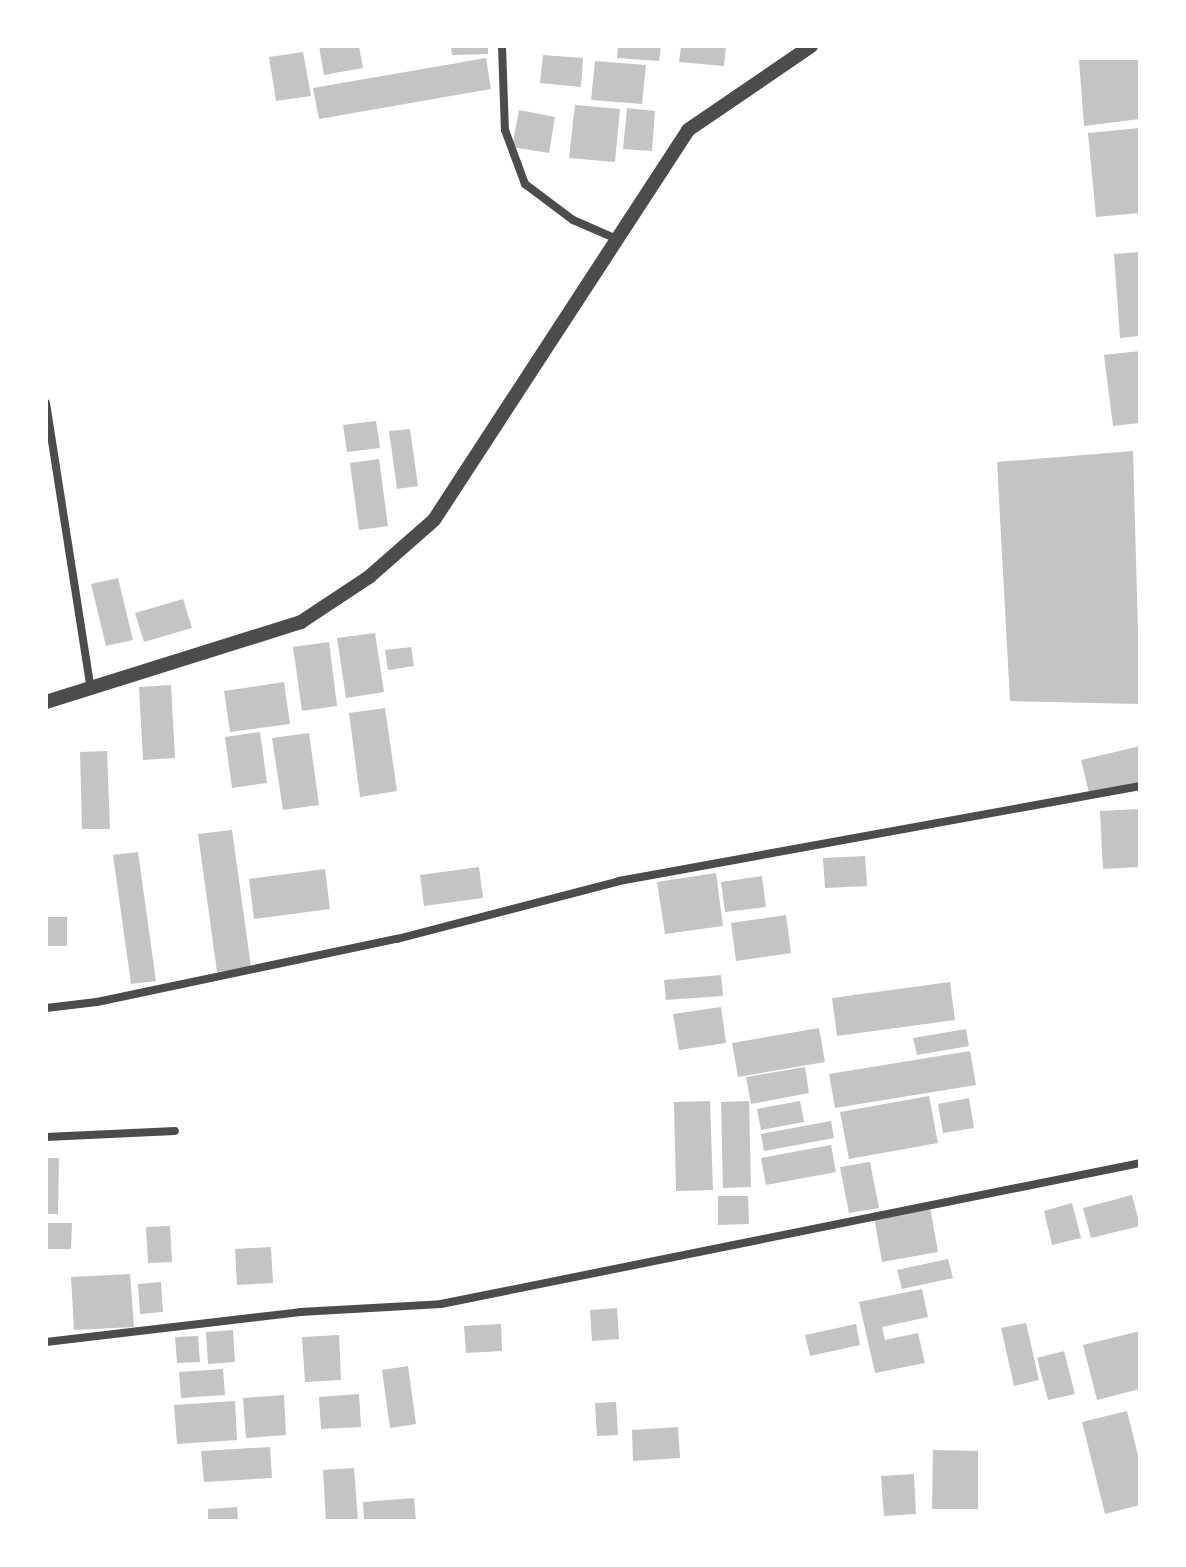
<!DOCTYPE html>
<style>
body{margin:0}
#map{position:relative;width:1186px;height:1567px;overflow:hidden;background:#fff;font-family:Cabin,sans-serif}
div>[style]{position:absolute}
.building>*{inset:0;background:#c4c4c4}
.minor>*{height:8px;margin:-4px;padding:0 4px;transform-origin:4px;border-radius:4px;background:#4c4c4c}
.tertiary>*{height:14px;margin:-7px;padding:0 7px;transform-origin:7px;border-radius:7px;background:#4c4c4c}
span{translate:-50% -50%;white-space:nowrap;text-align:center;line-height:1.15;-webkit-text-stroke:6px #fff;paint-order:stroke}
.frame{position:absolute;inset:0;border:48px solid #fff;pointer-events:none}
</style>
<div id="map">
<div class="building">
<i style="clip-path:polygon(319px 46px,359px 46px,363px 68px,324px 75px)"></i>
<i style="clip-path:polygon(451px 46px,488px 46px,488px 54px,452px 55px)"></i>
<i style="clip-path:polygon(618px 46px,661px 46px,659px 61px,617px 58px)"></i>
<i style="clip-path:polygon(681px 46px,726px 46px,724px 66px,679px 62px)"></i>
<i style="clip-path:polygon(303px 52px,311px 96px,276px 101px,269px 57px)"></i>
<i style="clip-path:polygon(543px 55px,583px 58px,581px 87px,540px 83px)"></i>
<i style="clip-path:polygon(486px 58px,491px 89px,319px 119px,313px 88px)"></i>
<i style="clip-path:polygon(1079px 60px,1140px 60px,1140px 119px,1084px 126px)"></i>
<i style="clip-path:polygon(595px 61px,646px 65px,642px 104px,591px 100px)"></i>
<i style="clip-path:polygon(575px 105px,620px 109px,615px 162px,569px 158px)"></i>
<i style="clip-path:polygon(627px 108px,655px 111px,652px 151px,623px 149px)"></i>
<i style="clip-path:polygon(519px 110px,555px 117px,549px 153px,512px 147px)"></i>
<i style="clip-path:polygon(1140px 128px,1140px 213px,1096px 217px,1088px 133px)"></i>
<i style="clip-path:polygon(1140px 252px,1140px 336px,1120px 338px,1114px 254px)"></i>
<i style="clip-path:polygon(1140px 351px,1140px 423px,1113px 426px,1104px 355px)"></i>
<i style="clip-path:polygon(376px 421px,380px 448px,347px 452px,343px 425px)"></i>
<i style="clip-path:polygon(410px 429px,418px 486px,397px 489px,389px 431px)"></i>
<i style="clip-path:polygon(1133px 451px,1140px 704px,1010px 701px,997px 462px)"></i>
<i style="clip-path:polygon(379px 459px,388px 526px,359px 530px,350px 463px)"></i>
<i style="clip-path:polygon(118px 578px,133px 640px,106px 646px,91px 584px)"></i>
<i style="clip-path:polygon(183px 599px,192px 628px,144px 642px,135px 613px)"></i>
<i style="clip-path:polygon(375px 633px,384px 692px,346px 698px,337px 638px)"></i>
<i style="clip-path:polygon(329px 642px,337px 706px,302px 711px,293px 647px)"></i>
<i style="clip-path:polygon(411px 647px,414px 666px,388px 670px,385px 650px)"></i>
<i style="clip-path:polygon(284px 682px,290px 724px,230px 732px,224px 691px)"></i>
<i style="clip-path:polygon(171px 685px,175px 758px,143px 760px,139px 687px)"></i>
<i style="clip-path:polygon(385px 708px,397px 791px,360px 797px,349px 713px)"></i>
<i style="clip-path:polygon(260px 732px,267px 783px,232px 788px,225px 737px)"></i>
<i style="clip-path:polygon(309px 733px,319px 805px,283px 810px,272px 738px)"></i>
<i style="clip-path:polygon(1140px 746px,1140px 782px,1089px 793px,1081px 760px)"></i>
<i style="clip-path:polygon(107px 751px,110px 829px,82px 829px,80px 752px)"></i>
<i style="clip-path:polygon(1140px 809px,1140px 867px,1103px 869px,1100px 811px)"></i>
<i style="clip-path:polygon(232px 830px,251px 967px,217px 972px,198px 834px)"></i>
<i style="clip-path:polygon(138px 852px,156px 981px,131px 984px,113px 855px)"></i>
<i style="clip-path:polygon(865px 856px,867px 886px,825px 888px,823px 858px)"></i>
<i style="clip-path:polygon(479px 867px,483px 898px,424px 906px,420px 875px)"></i>
<i style="clip-path:polygon(325px 869px,330px 909px,254px 919px,249px 879px)"></i>
<i style="clip-path:polygon(716px 873px,723px 926px,665px 934px,657px 882px)"></i>
<i style="clip-path:polygon(762px 876px,766px 907px,725px 912px,721px 882px)"></i>
<i style="clip-path:polygon(786px 915px,791px 953px,736px 961px,731px 923px)"></i>
<i style="clip-path:polygon(46px 917px,67px 917px,67px 946px,46px 946px)"></i>
<i style="clip-path:polygon(721px 975px,723px 996px,666px 1000px,664px 980px)"></i>
<i style="clip-path:polygon(950px 982px,955px 1020px,837px 1036px,832px 998px)"></i>
<i style="clip-path:polygon(721px 1007px,726px 1043px,679px 1050px,673px 1014px)"></i>
<i style="clip-path:polygon(819px 1028px,825px 1062px,738px 1077px,732px 1043px)"></i>
<i style="clip-path:polygon(966px 1029px,969px 1046px,917px 1055px,913px 1038px)"></i>
<i style="clip-path:polygon(970px 1051px,976px 1085px,835px 1108px,829px 1074px)"></i>
<i style="clip-path:polygon(805px 1067px,809px 1093px,751px 1104px,746px 1077px)"></i>
<i style="clip-path:polygon(929px 1096px,938px 1143px,849px 1159px,840px 1112px)"></i>
<i style="clip-path:polygon(969px 1098px,974px 1128px,943px 1133px,938px 1104px)"></i>
<i style="clip-path:polygon(710px 1101px,713px 1190px,676px 1191px,674px 1102px)"></i>
<i style="clip-path:polygon(749px 1101px,751px 1187px,723px 1188px,721px 1102px)"></i>
<i style="clip-path:polygon(800px 1101px,804px 1122px,761px 1130px,757px 1109px)"></i>
<i style="clip-path:polygon(831px 1121px,834px 1138px,764px 1151px,761px 1134px)"></i>
<i style="clip-path:polygon(831px 1145px,836px 1172px,766px 1185px,761px 1158px)"></i>
<i style="clip-path:polygon(46px 1158px,59px 1158px,58px 1214px,46px 1214px)"></i>
<i style="clip-path:polygon(870px 1162px,879px 1208px,849px 1213px,840px 1167px)"></i>
<i style="clip-path:polygon(1132px 1195px,1140px 1226px,1091px 1238px,1083px 1208px)"></i>
<i style="clip-path:polygon(718px 1196px,748px 1196px,749px 1224px,718px 1225px)"></i>
<i style="clip-path:polygon(1072px 1203px,1081px 1238px,1052px 1245px,1044px 1211px)"></i>
<i style="clip-path:polygon(930px 1207px,938px 1252px,882px 1262px,874px 1217px)"></i>
<i style="clip-path:polygon(46px 1223px,72px 1223px,71px 1249px,46px 1249px)"></i>
<i style="clip-path:polygon(170px 1226px,172px 1262px,148px 1263px,146px 1227px)"></i>
<i style="clip-path:polygon(271px 1247px,273px 1283px,237px 1285px,235px 1249px)"></i>
<i style="clip-path:polygon(948px 1259px,953px 1278px,902px 1289px,897px 1270px)"></i>
<i style="clip-path:polygon(130px 1274px,134px 1327px,74px 1330px,71px 1277px)"></i>
<i style="clip-path:polygon(161px 1282px,163px 1312px,140px 1314px,138px 1284px)"></i>
<i style="clip-path:polygon(922px 1289px,928px 1317px,882px 1327px,885px 1340px,918px 1333px,925px 1363px,875px 1373px,859px 1302px)"></i>
<i style="clip-path:polygon(617px 1308px,619px 1339px,592px 1341px,590px 1310px)"></i>
<i style="clip-path:polygon(1026px 1323px,1039px 1380px,1014px 1386px,1001px 1328px)"></i>
<i style="clip-path:polygon(501px 1324px,502px 1351px,466px 1353px,464px 1326px)"></i>
<i style="clip-path:polygon(856px 1324px,860px 1345px,810px 1356px,805px 1335px)"></i>
<i style="clip-path:polygon(233px 1330px,235px 1362px,208px 1364px,206px 1332px)"></i>
<i style="clip-path:polygon(1140px 1331px,1140px 1389px,1097px 1400px,1083px 1345px)"></i>
<i style="clip-path:polygon(339px 1335px,341px 1380px,305px 1382px,302px 1337px)"></i>
<i style="clip-path:polygon(198px 1336px,200px 1362px,177px 1363px,175px 1337px)"></i>
<i style="clip-path:polygon(1064px 1351px,1075px 1394px,1048px 1400px,1037px 1358px)"></i>
<i style="clip-path:polygon(408px 1366px,416px 1424px,390px 1428px,382px 1370px)"></i>
<i style="clip-path:polygon(223px 1369px,225px 1395px,181px 1398px,179px 1372px)"></i>
<i style="clip-path:polygon(359px 1394px,361px 1427px,321px 1429px,319px 1397px)"></i>
<i style="clip-path:polygon(284px 1395px,286px 1435px,246px 1438px,243px 1398px)"></i>
<i style="clip-path:polygon(235px 1401px,237px 1440px,177px 1444px,174px 1405px)"></i>
<i style="clip-path:polygon(616px 1402px,618px 1435px,597px 1436px,595px 1403px)"></i>
<i style="clip-path:polygon(1127px 1411px,1140px 1463px,1140px 1505px,1105px 1514px,1082px 1422px)"></i>
<i style="clip-path:polygon(678px 1427px,680px 1458px,633px 1461px,632px 1430px)"></i>
<i style="clip-path:polygon(270px 1447px,272px 1478px,204px 1482px,201px 1451px)"></i>
<i style="clip-path:polygon(933px 1450px,978px 1451px,978px 1509px,932px 1509px)"></i>
<i style="clip-path:polygon(354px 1468px,358px 1521px,326px 1521px,323px 1470px)"></i>
<i style="clip-path:polygon(914px 1474px,916px 1514px,884px 1516px,881px 1476px)"></i>
<i style="clip-path:polygon(414px 1498px,416px 1521px,364px 1521px,363px 1502px)"></i>
<i style="clip-path:polygon(237px 1507px,238px 1521px,208px 1521px,208px 1509px)"></i>
</div>
<div class="minor">
<i style="left:502px;top:46px;width:84px;rotate:88deg"></i>
<i style="left:505px;top:130px;width:58px;rotate:69.7deg"></i>
<i style="left:525px;top:184px;width:60px;rotate:36.9deg"></i>
<i style="left:573px;top:220px;width:48px;rotate:23.4deg"></i>
<i style="left:46px;top:403px;width:291px;rotate:81.1deg"></i>
<i style="left:46px;top:1008px;width:51px;rotate:-6.7deg"></i>
<i style="left:97px;top:1002px;width:307px;rotate:-11.9deg"></i>
<i style="left:397px;top:939px;width:229px;rotate:-14.6deg"></i>
<i style="left:619px;top:881px;width:530px;rotate:-10.33deg"></i>
<i style="left:46px;top:1137px;width:129px;rotate:-2.7deg"></i>
<i style="left:46px;top:1342px;width:256px;rotate:-6.7deg"></i>
<i style="left:300px;top:1312px;width:141px;rotate:-3.2deg"></i>
<i style="left:441px;top:1304px;width:713px;rotate:-11.4deg"></i>
</div>
<div class="tertiary">
<i style="left:46px;top:702px;width:267px;rotate:-17.4deg"></i>
<i style="left:301px;top:622px;width:82px;rotate:-33.5deg"></i>
<i style="left:369px;top:577px;width:86px;rotate:-41.2deg"></i>
<i style="left:434px;top:520px;width:465px;rotate:-56.9deg"></i>
<i style="left:688px;top:130px;width:149px;rotate:-34.3deg"></i>
</div>
<div class="frame"></div>
</div>
